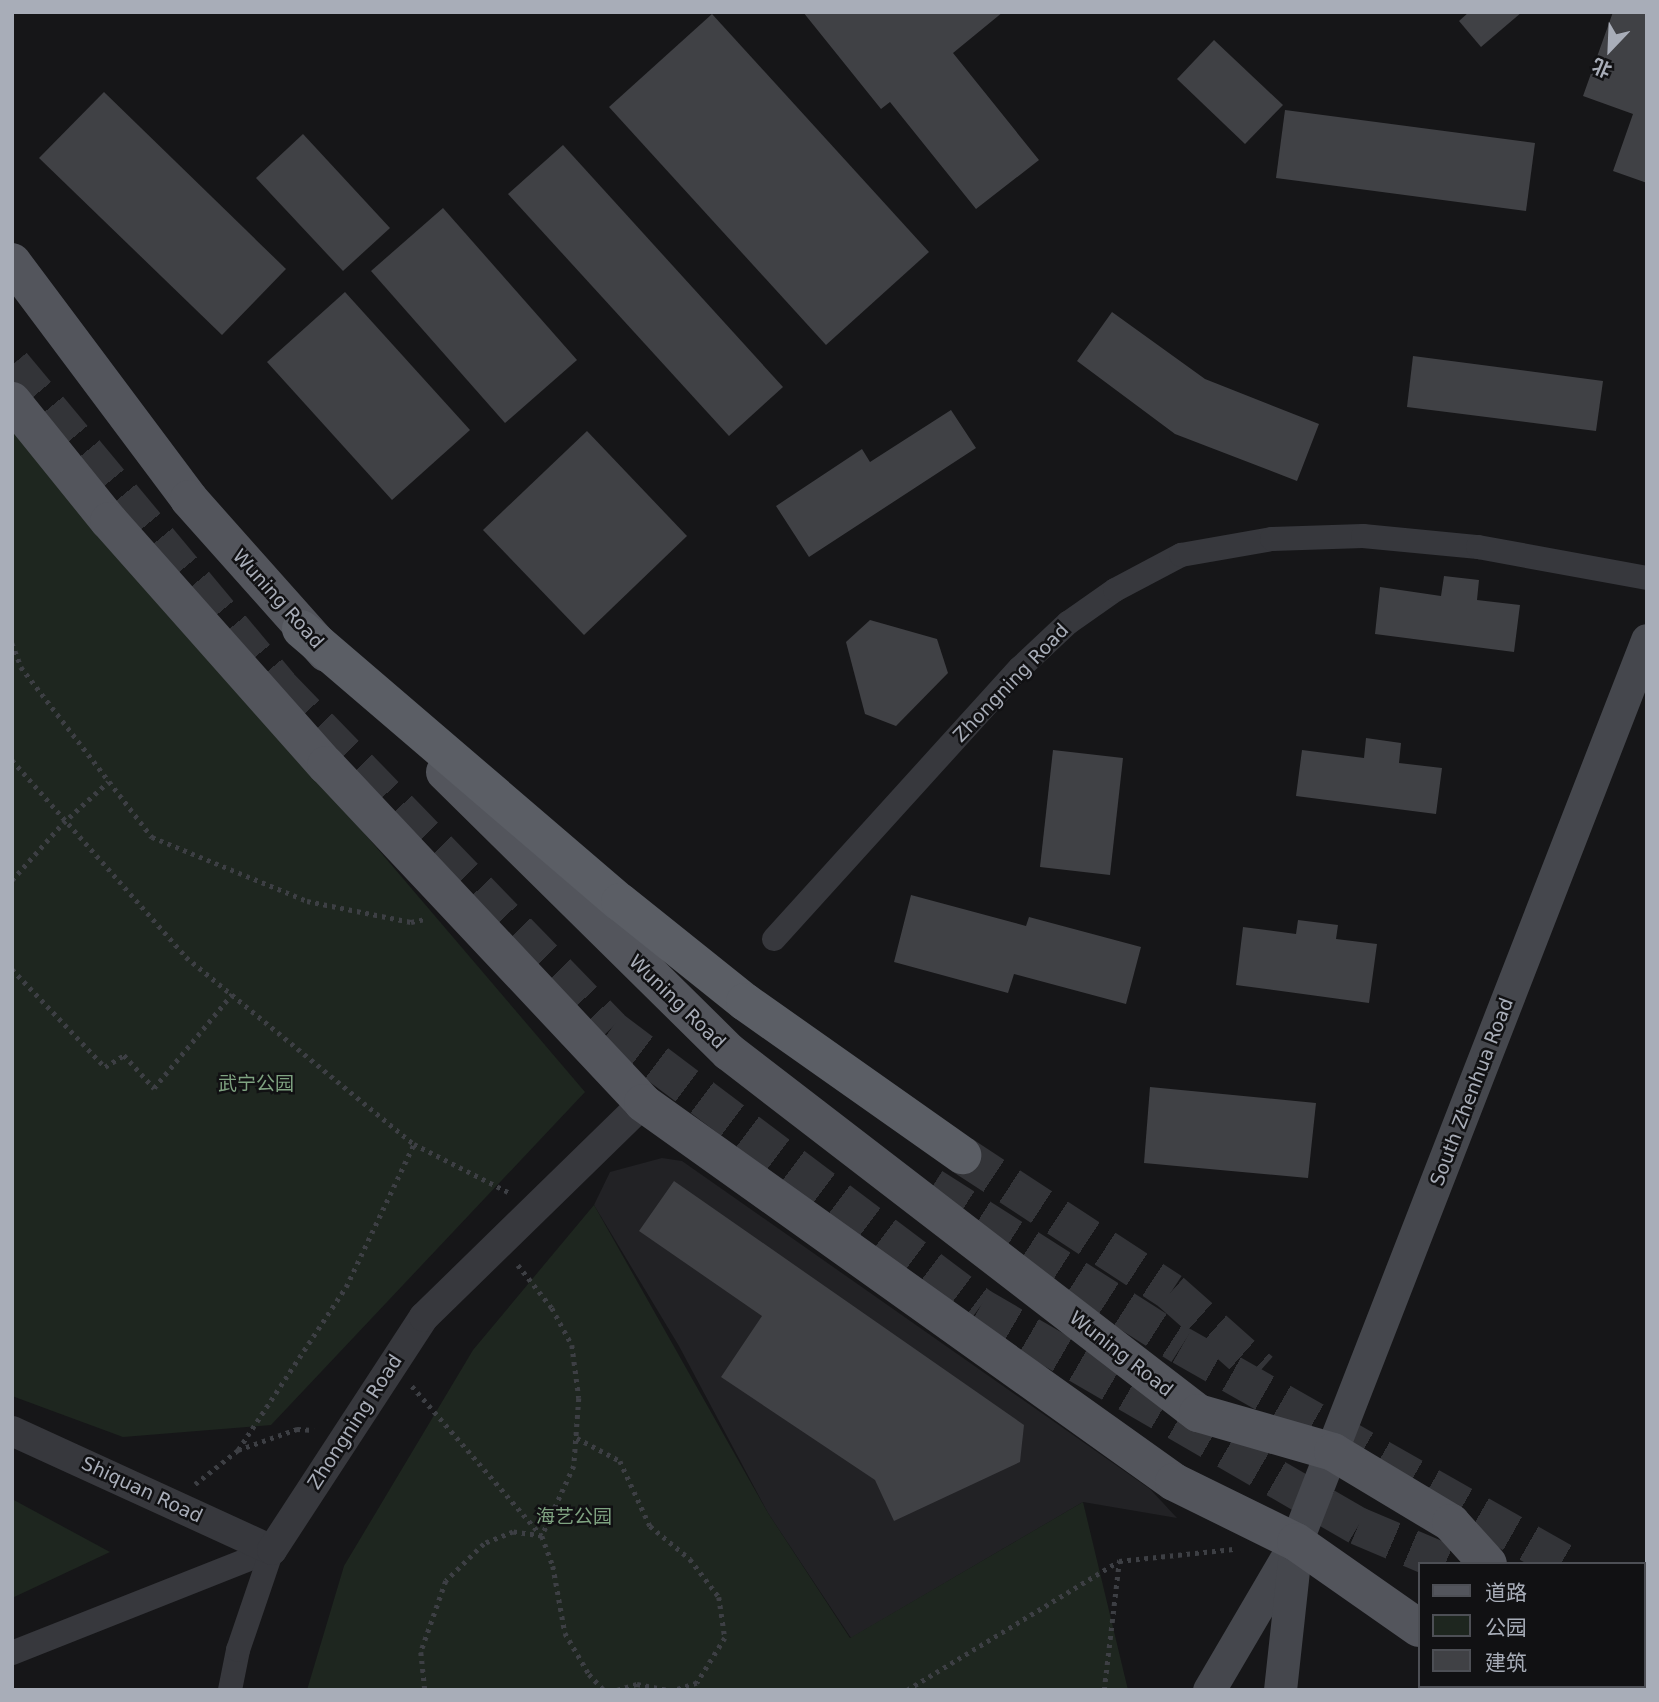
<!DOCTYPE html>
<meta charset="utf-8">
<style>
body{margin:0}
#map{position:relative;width:1659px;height:1702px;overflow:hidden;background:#161618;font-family:"DejaVu Sans","Noto Sans SC",sans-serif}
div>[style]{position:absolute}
.built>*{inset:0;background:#222225}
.green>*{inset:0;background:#1e261f}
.building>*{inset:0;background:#404145}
.trunk-tunnel>*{height:38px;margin-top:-19px;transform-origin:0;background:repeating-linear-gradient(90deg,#333438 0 38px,transparent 0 57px)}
.path>*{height:4.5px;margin-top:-2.25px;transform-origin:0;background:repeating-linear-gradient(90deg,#3d3f44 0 3.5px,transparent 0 8.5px)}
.minor>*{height:24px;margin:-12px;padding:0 12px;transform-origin:12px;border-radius:12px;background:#37383d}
.tertiary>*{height:30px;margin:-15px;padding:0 15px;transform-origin:15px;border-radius:15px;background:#37383d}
.secondary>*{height:33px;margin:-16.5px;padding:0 16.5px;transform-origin:16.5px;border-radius:16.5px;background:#45474d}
.primary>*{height:38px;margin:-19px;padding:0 19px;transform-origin:19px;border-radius:19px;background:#53555c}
.trunk>*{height:38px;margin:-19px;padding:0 19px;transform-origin:19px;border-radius:19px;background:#5b5e65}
span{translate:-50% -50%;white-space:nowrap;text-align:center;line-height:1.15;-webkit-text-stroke:5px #111113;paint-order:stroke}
.street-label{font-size:19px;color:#a8adb8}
.park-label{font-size:19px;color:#7fa381}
.frame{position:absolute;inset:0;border:14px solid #a8adb8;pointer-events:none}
.legend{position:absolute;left:1418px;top:1562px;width:228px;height:126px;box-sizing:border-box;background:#111113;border:2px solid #4d4f55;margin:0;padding:9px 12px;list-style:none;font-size:21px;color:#a8adb8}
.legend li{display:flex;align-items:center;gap:14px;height:35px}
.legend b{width:35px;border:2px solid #4d4f55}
.north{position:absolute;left:1575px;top:14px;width:70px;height:70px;-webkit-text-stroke:5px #111113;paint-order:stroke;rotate:203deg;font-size:19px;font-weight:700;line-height:28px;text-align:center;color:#a8adb8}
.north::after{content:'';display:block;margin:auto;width:24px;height:32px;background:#a8adb8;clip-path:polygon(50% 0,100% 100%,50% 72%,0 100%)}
</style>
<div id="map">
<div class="built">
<i style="clip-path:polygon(662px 1158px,682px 1161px,1150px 1489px,1177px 1518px,1083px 1502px,851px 1638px,768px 1513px,679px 1346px,594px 1205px,610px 1172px)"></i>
</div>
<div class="green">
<i style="clip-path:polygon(12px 420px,585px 1092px,271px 1425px,123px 1437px,12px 1396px)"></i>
<i style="clip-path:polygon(594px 1205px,768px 1513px,850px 1638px,1083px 1502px,1128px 1690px,307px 1690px,344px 1566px,473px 1350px)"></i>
<i style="clip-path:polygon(12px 1499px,110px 1552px,12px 1598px)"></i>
</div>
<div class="building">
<i style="clip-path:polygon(803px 12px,1003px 12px,953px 53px,1039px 160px,976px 209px,890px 102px,881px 109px)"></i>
<i style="clip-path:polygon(1469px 12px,1522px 12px,1481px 47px,1459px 21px)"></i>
<i style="clip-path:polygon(1613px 12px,1647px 12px,1647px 183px,1613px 171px,1633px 114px,1583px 96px)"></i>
<i style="clip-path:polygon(712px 14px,929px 252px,826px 345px,609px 107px)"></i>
<i style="clip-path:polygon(1214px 40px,1283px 105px,1245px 144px,1177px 79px)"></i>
<i style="clip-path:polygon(104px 92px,286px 269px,222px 335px,39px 158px)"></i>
<i style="clip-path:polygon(1285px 110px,1535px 143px,1526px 211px,1276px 178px)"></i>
<i style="clip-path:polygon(303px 134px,390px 228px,343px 271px,256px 178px)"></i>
<i style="clip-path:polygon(563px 145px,783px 387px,729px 436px,508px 194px)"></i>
<i style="clip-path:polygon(443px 208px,577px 360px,505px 423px,371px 271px)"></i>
<i style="clip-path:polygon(345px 292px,470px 430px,392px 500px,267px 362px)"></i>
<i style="clip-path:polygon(1112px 312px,1205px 379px,1319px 424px,1297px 481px,1175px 434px,1077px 361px)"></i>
<i style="clip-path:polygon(1413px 356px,1603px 381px,1596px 431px,1407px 407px)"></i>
<i style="clip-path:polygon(951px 410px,976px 448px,809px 557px,776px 506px,862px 449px,870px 462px)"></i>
<i style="clip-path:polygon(587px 431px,687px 536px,584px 635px,483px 530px)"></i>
<i style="clip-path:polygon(1444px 576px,1479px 580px,1477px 600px,1520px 605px,1514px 652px,1375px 634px,1380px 587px,1441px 596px)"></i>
<i style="clip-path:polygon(870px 620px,937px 639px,948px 673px,896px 726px,865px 714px,846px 642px)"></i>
<i style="clip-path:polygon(1366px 738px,1401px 743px,1399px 763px,1442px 768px,1436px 814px,1296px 796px,1302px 750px,1364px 758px)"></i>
<i style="clip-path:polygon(1053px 750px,1123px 758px,1110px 875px,1040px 867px)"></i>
<i style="clip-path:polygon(911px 895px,1026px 926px,1029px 917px,1141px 947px,1126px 1004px,1014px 974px,1008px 993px,894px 962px)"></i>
<i style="clip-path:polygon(1298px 920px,1338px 925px,1336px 939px,1377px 944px,1369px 1003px,1236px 985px,1243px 927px,1296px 934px)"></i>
<i style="clip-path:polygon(1150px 1087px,1316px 1103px,1308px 1178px,1144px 1163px)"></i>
<i style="clip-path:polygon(674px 1181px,1024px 1425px,1020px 1462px,894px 1521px,875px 1480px,721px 1377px,762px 1316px,639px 1231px)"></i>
</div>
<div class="trunk-tunnel">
<i style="left:12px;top:365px;width:418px;rotate:50.2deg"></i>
<i style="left:279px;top:686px;width:477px;rotate:45.9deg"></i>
<i style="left:611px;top:1029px;width:462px;rotate:37deg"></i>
<i style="left:980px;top:1307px;width:437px;rotate:30.1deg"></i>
<i style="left:1358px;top:1526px;width:98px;rotate:22.9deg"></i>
<i style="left:962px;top:1155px;width:250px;rotate:33.2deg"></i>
<i style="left:1171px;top:1292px;width:119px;rotate:41.6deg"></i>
<i style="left:932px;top:1187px;width:296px;rotate:32.5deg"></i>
<i style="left:1182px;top:1346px;width:441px;rotate:29.6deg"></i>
<i style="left:1643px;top:1608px;width:4px;rotate:27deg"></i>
<i style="left:1643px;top:1645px;width:4px;rotate:14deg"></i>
</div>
<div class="path">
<i style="left:12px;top:643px;width:26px;rotate:69deg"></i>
<i style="left:21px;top:667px;width:215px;rotate:52.4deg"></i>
<i style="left:152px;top:837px;width:168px;rotate:22.4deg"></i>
<i style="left:307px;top:901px;width:106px;rotate:11.4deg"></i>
<i style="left:411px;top:922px;width:14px;rotate:-12deg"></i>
<i style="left:12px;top:760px;width:263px;rotate:48.5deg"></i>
<i style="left:186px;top:957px;width:295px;rotate:39.4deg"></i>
<i style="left:414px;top:1144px;width:108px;rotate:27deg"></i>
<i style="left:12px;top:880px;width:76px;rotate:-48.2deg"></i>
<i style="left:63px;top:823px;width:61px;rotate:-42.3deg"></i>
<i style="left:12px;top:969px;width:135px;rotate:46.5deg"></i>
<i style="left:105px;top:1067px;width:22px;rotate:-32deg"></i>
<i style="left:124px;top:1055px;width:45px;rotate:47.7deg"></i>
<i style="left:154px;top:1088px;width:122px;rotate:-50.3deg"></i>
<i style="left:518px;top:1265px;width:55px;rotate:51.7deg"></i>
<i style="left:552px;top:1308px;width:42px;rotate:61.6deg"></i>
<i style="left:572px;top:1345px;width:53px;rotate:82.5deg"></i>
<i style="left:579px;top:1398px;width:68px;rotate:94.2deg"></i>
<i style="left:574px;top:1466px;width:77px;rotate:114.6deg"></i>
<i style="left:542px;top:1536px;width:32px;rotate:70deg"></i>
<i style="left:553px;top:1566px;width:68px;rotate:79.8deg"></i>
<i style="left:565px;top:1633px;width:48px;rotate:59.7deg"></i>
<i style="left:589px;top:1674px;width:22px;rotate:47deg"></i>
<i style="left:412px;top:1386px;width:198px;rotate:49.1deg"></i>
<i style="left:542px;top:1536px;width:29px;rotate:-172deg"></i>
<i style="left:513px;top:1532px;width:31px;rotate:158deg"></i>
<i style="left:484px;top:1544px;width:53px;rotate:135.8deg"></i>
<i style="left:446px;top:1581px;width:75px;rotate:109.4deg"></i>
<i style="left:421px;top:1652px;width:38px;rotate:84deg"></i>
<i style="left:577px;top:1438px;width:49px;rotate:28.1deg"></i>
<i style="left:620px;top:1461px;width:72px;rotate:65.2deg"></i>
<i style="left:650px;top:1526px;width:52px;rotate:39.5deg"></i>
<i style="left:690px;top:1559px;width:48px;rotate:52.7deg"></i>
<i style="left:719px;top:1597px;width:41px;rotate:81.7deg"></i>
<i style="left:725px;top:1638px;width:53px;rotate:121.9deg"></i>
<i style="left:697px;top:1683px;width:23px;rotate:162deg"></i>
<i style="left:238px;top:1450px;width:196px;rotate:-56.5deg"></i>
<i style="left:346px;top:1287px;width:158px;rotate:-64.6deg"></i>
<i style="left:195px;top:1484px;width:55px;rotate:-38.3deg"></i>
<i style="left:238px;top:1450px;width:63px;rotate:-19.6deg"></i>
<i style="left:297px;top:1429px;width:17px;rotate:3deg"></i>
<i style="left:617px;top:1690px;width:21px;rotate:-17deg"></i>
<i style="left:637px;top:1684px;width:33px;rotate:11deg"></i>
<i style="left:907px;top:1690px;width:248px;rotate:-31.3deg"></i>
<i style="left:1119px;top:1561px;width:115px;rotate:-6deg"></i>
<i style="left:1104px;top:1690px;width:129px;rotate:-83.3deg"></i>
</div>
<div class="minor">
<i style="left:774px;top:939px;width:366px;rotate:-47.8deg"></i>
<i style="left:1020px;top:668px;width:66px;rotate:-43.2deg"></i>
<i style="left:1068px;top:623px;width:57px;rotate:-35.1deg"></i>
<i style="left:1115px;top:590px;width:75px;rotate:-27.9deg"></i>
<i style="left:1181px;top:555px;width:92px;rotate:-10deg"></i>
<i style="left:1272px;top:539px;width:91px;rotate:-1.9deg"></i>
<i style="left:1363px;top:536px;width:116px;rotate:5.5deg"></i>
<i style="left:1478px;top:547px;width:172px;rotate:10.4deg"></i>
<i style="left:12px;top:1653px;width:280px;rotate:-21.6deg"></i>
<i style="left:230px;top:1690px;width:41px;rotate:-78.7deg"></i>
<i style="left:238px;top:1650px;width:106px;rotate:-71.2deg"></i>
</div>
<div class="tertiary">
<i style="left:12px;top:1431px;width:286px;rotate:24.6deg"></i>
<i style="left:272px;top:1550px;width:278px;rotate:-56.9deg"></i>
<i style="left:424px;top:1317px;width:306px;rotate:-44.3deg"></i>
</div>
<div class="secondary">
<i style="left:1209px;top:1690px;width:172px;rotate:-59.6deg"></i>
<i style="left:1296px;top:1542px;width:968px;rotate:-68.74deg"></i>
<i style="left:1280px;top:1690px;width:138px;rotate:-83.8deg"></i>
</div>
<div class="primary">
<i style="left:12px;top:262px;width:296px;rotate:53.2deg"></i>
<i style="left:189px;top:499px;width:206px;rotate:48.3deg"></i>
<i style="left:12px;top:401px;width:154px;rotate:51.1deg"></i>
<i style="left:109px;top:521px;width:327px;rotate:48.4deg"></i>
<i style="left:326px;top:765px;width:463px;rotate:46.8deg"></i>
<i style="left:643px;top:1103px;width:652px;rotate:35.52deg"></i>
<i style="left:1174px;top:1482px;width:136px;rotate:26.2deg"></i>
<i style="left:1296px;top:1542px;width:150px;rotate:35deg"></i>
<i style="left:445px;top:772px;width:399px;rotate:44.6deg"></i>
<i style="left:729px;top:1052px;width:592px;rotate:37.59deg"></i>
<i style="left:1198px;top:1413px;width:141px;rotate:16.1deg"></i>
<i style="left:1333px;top:1452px;width:138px;rotate:31deg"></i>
<i style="left:1451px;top:1523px;width:55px;rotate:47.9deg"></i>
<i style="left:1643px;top:1676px;width:4px;rotate:27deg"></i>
<i style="left:1535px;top:1686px;width:10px;rotate:24deg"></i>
</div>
<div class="trunk">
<i style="left:301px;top:629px;width:420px;rotate:40.6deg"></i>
<i style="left:620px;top:902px;width:160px;rotate:38.7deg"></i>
<i style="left:745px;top:1002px;width:266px;rotate:35.2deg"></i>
</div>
<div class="street-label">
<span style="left:278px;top:599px;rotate:48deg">Wuning Road</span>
<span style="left:1011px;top:683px;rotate:-46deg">Zhongning Road</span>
<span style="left:677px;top:1002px;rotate:44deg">Wuning Road</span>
<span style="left:1472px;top:1092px;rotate:-69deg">South Zhenhua Road</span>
<span style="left:1121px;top:1354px;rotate:38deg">Wuning Road</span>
<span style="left:355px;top:1422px;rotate:-57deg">Zhongning Road</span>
<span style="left:142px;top:1490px;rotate:25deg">Shiquan Road</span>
</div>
<div class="park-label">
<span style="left:256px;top:1084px">武宁公园</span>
<span style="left:574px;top:1517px">海艺公园</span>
</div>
<div class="frame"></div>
<ul class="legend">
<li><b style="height:9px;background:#53555c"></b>道路</li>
<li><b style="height:19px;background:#1e261f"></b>公园</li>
<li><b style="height:19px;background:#404145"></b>建筑</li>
</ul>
<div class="north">北</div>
</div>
